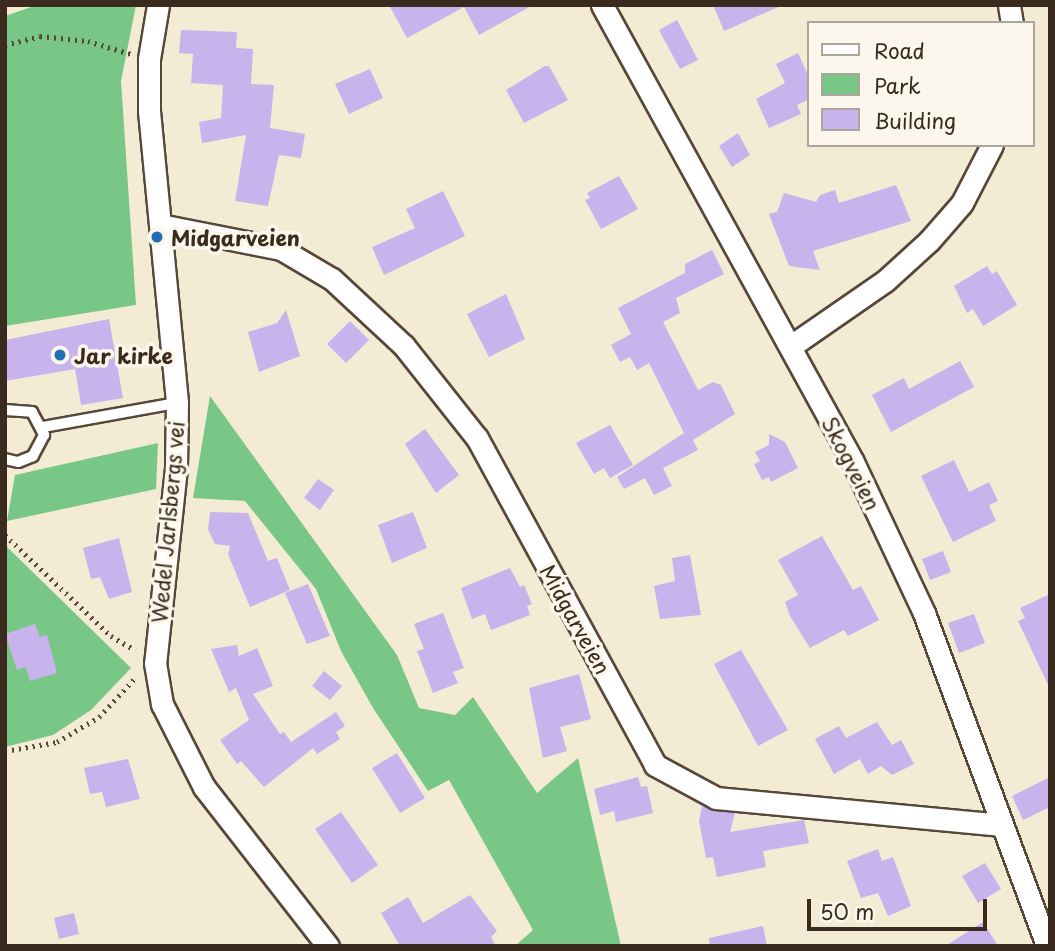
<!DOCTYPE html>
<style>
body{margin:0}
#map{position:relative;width:1055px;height:951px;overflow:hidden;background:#f3ebd3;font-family:"Playpen Sans",sans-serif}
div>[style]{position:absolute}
.green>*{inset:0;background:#78c787}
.building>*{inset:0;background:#c9b3ed}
.path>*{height:4.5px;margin-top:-2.25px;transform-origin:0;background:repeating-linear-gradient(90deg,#574739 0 2px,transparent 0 7px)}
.roads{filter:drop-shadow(2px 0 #574739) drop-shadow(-2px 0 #574739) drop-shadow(0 2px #574739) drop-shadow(0 -2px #574739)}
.lane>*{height:10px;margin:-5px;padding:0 5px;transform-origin:5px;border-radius:5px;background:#fff}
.street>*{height:21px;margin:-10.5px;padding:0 10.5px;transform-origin:10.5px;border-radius:10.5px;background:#fff}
.dots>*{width:19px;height:19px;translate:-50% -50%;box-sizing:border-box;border:4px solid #fbf7ec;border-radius:50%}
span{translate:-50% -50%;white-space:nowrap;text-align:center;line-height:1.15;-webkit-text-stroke:7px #fbf7ec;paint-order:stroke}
.poi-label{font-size:21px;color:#3b2a1e;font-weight:700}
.left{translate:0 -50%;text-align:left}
.street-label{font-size:21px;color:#3b2a1e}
.frame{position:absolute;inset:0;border:7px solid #3b2a1e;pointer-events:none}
.legend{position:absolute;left:807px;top:21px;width:228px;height:126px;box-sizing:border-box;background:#fbf7ec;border:2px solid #aea59a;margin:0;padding:9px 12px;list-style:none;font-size:21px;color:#3b2a1e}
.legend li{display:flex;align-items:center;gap:14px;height:35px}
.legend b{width:35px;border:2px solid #aea59a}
.scale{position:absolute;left:807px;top:899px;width:180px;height:32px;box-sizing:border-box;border:4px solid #3b2a1e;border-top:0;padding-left:9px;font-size:21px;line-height:24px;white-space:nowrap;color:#3b2a1e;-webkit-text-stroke:5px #fbf7ec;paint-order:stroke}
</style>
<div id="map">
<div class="green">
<i style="clip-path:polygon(37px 5px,136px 5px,121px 81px,136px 305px,5px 326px,5px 16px)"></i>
<i style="clip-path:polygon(210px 396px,397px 655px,419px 708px,455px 715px,473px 697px,537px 793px,578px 758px,621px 946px,515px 946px,533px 930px,449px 780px,428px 791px,373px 708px,341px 651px,316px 589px,245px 501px,193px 498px)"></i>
<i style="clip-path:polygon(158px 443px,156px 489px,7px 521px,15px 475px)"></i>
<i style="clip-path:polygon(5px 545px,131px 668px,91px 710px,53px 735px,5px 747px)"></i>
</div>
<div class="building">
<i style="clip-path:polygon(389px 5px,533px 5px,479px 35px,464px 7px,407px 38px)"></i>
<i style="clip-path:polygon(713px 5px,783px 5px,724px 31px)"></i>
<i style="clip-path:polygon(677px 20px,698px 60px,680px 69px,659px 30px)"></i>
<i style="clip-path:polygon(181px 30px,237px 32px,236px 48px,253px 49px,251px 84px,274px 85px,270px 128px,305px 134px,301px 158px,279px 155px,268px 206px,235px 201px,246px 135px,202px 143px,199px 122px,221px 118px,223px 85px,191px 83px,193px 54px,179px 53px)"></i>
<i style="clip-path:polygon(798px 53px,808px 75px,808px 100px,797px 105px,801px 114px,769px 128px,756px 99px,785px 83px,776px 64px)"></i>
<i style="clip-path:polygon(545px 66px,549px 66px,568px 100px,524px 123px,506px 90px)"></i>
<i style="clip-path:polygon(370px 69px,383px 98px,349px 114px,335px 84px)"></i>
<i style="clip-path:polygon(738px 133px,750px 155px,732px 167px,719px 146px)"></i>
<i style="clip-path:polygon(619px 176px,638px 209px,601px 229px,585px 200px,590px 198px,587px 193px)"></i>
<i style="clip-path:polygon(896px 185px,911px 221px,813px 251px,820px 270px,789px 266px,769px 214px,777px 212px,784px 193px,816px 202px,820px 195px,835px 190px,839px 203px)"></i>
<i style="clip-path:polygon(443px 191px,465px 236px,384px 275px,372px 247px,415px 228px,406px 209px)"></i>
<i style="clip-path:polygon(712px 250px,724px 274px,676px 298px,680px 313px,663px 322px,698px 390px,713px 382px,721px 385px,735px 414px,693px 440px,698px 450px,663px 468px,672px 486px,654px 495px,645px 478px,624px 489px,617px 477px,684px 433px,649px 363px,637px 370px,630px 357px,620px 362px,611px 345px,631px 334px,618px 308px,685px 273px,685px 264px)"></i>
<i style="clip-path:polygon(987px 266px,992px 274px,997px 271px,1017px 305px,983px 326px,973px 309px,967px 313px,954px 286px)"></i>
<i style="clip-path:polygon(506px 294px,525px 339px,489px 357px,467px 314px)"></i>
<i style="clip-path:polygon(286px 310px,300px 356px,259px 372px,248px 332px,277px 323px)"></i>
<i style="clip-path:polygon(109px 319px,123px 398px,81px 405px,75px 369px,5px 381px,5px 340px)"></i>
<i style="clip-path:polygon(350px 321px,369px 340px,346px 363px,327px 344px)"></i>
<i style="clip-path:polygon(960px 361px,974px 387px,891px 432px,872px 395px,904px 378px,909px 389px)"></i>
<i style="clip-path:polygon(610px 425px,633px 465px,610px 478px,604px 468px,594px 474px,576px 443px)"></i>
<i style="clip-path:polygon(425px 429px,459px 475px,436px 493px,405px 444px)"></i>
<i style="clip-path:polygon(769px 434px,785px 442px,798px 468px,771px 482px,769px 477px,762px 480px,754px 464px,760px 461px,755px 452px,769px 445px)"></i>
<i style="clip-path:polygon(954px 460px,969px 492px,989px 482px,998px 501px,989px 505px,996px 521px,953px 542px,921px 476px)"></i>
<i style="clip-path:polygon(318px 479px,334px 490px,320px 510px,304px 498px)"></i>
<i style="clip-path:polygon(210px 512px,248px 513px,268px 561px,277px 558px,290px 590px,250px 607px,228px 554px,230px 546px,215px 544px,208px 530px)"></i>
<i style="clip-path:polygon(413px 512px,427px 548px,392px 563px,378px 525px)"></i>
<i style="clip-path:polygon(822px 536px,853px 590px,861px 586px,879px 620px,848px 636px,844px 630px,810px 648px,790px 616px,785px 602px,798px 595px,778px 560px)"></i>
<i style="clip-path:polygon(119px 538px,132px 592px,109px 599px,100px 577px,91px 579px,83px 548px)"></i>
<i style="clip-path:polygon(943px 551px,951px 572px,930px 580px,922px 559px)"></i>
<i style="clip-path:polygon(690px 555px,701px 615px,660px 619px,654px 586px,675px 581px,672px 558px)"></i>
<i style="clip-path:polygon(510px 568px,520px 587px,524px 585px,532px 604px,527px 606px,530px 615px,491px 630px,485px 614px,472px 619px,461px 588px)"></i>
<i style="clip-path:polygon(308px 584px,330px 636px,307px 644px,285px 593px)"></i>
<i style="clip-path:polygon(1050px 594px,1050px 689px,1018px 621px,1025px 618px,1020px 608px)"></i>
<i style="clip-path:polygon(443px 613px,464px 668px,453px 672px,458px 683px,433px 693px,417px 651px,424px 649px,414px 624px)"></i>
<i style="clip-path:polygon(974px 614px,985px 643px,959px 653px,948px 623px)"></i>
<i style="clip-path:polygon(35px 624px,40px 637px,47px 635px,57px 673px,30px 681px,26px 667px,17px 670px,5px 634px)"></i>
<i style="clip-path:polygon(237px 645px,239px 656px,257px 648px,273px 686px,253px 694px,280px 734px,284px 732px,291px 742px,336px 712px,345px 726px,336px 732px,340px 739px,317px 754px,313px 748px,264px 787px,241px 761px,237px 764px,220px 740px,249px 720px,236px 688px,229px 692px,211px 649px)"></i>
<i style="clip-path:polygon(741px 650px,788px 730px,758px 746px,714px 664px)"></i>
<i style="clip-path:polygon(324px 671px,342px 686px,330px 700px,312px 686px)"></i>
<i style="clip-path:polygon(579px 674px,591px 719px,560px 727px,567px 751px,543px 758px,529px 688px)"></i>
<i style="clip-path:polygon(877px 722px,892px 745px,901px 740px,914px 764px,892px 775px,881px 766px,868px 774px,860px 759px,834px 774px,815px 739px,839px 726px,846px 738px)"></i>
<i style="clip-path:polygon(397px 753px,425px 798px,400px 813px,372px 768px)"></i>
<i style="clip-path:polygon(128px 759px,140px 799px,106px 807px,102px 792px,90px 794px,84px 768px)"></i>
<i style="clip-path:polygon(638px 777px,641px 787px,647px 786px,653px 813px,616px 822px,614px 811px,600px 815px,594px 789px)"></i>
<i style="clip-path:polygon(1050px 777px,1050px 807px,1023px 820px,1012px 796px)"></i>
<i style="clip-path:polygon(702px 806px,735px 813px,730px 832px,804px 820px,809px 843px,763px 851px,766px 867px,717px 877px,713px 857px,706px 858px,699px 821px)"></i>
<i style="clip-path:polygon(341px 812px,378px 865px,352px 883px,315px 829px)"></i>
<i style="clip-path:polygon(878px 849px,882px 861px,893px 857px,911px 906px,888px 916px,878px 893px,861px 898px,847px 861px)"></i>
<i style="clip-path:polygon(985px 863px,1001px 889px,978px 903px,962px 876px)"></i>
<i style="clip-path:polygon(470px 895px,497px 931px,491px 937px,496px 946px,400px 946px,381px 913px,408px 897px,423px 923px)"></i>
<i style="clip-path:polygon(74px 913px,79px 934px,59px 939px,54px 918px)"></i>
<i style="clip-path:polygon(983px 922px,998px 946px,945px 946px)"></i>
<i style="clip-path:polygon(763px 926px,767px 946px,710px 946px,709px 938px)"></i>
</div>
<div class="path">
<i style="left:5px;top:45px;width:36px;rotate:-14deg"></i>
<i style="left:40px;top:36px;width:48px;rotate:5.9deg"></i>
<i style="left:88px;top:41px;width:45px;rotate:16.8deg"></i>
<i style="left:5px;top:535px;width:146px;rotate:43.6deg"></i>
<i style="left:111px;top:636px;width:28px;rotate:30deg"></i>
<i style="left:5px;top:751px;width:53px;rotate:-9.8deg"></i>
<i style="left:57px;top:742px;width:49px;rotate:-30.8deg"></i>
<i style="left:99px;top:717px;width:54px;rotate:-47.2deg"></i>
</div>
<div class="roads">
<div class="lane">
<i style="left:5px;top:410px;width:27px;rotate:4deg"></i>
<i style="left:32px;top:412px;width:26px;rotate:62deg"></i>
<i style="left:44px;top:435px;width:24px;rotate:118deg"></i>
<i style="left:33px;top:456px;width:16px;rotate:158deg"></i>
<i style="left:18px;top:462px;width:13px;rotate:-167deg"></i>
<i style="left:43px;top:427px;width:136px;rotate:-10.2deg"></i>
</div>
<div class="street">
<i style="left:158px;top:5px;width:55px;rotate:99.5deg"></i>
<i style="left:149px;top:59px;width:52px;rotate:90deg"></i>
<i style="left:149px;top:111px;width:293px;rotate:84.5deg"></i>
<i style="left:177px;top:403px;width:65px;rotate:90.9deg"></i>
<i style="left:176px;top:468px;width:196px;rotate:96.1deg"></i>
<i style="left:155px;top:663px;width:42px;rotate:80.3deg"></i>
<i style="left:162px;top:704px;width:93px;rotate:63.2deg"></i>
<i style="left:204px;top:787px;width:202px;rotate:52.1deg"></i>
<i style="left:602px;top:5px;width:521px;rotate:61.22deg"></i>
<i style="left:853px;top:462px;width:167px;rotate:64.8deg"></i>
<i style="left:924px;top:613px;width:355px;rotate:69.7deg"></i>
<i style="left:1009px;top:5px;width:18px;rotate:81deg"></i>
<i style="left:160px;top:225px;width:123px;rotate:11.2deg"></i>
<i style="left:281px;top:249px;width:59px;rotate:30.5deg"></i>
<i style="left:332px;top:279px;width:98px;rotate:42.9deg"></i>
<i style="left:404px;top:346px;width:117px;rotate:51.6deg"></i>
<i style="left:477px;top:438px;width:372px;rotate:61.4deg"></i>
<i style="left:655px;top:765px;width:69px;rotate:28.4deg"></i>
<i style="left:716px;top:798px;width:285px;rotate:5.4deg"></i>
<i style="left:791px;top:346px;width:114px;rotate:-34.7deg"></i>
<i style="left:885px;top:281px;width:59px;rotate:-42.3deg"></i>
<i style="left:929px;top:241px;width:50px;rotate:-49deg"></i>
<i style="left:962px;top:203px;width:65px;rotate:-62.7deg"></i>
</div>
</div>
<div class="dots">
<i style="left:157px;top:237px;background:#1f6fb2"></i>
<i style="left:60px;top:355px;background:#1f6fb2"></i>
</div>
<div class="poi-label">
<span class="left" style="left:171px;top:237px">Midgarveien</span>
<span class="left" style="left:74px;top:355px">Jar kirke</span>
</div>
<div class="street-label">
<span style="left:852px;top:463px;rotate:63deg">Skogveien</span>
<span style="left:167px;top:522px;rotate:-85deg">Wedel Jarlsbergs vei</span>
<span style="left:576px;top:619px;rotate:61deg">Midgarveien</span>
</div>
<div class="frame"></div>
<ul class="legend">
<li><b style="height:9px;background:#fff"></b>Road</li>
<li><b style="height:19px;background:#78c787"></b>Park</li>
<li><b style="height:19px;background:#c9b3ed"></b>Building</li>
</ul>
<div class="scale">50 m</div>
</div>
